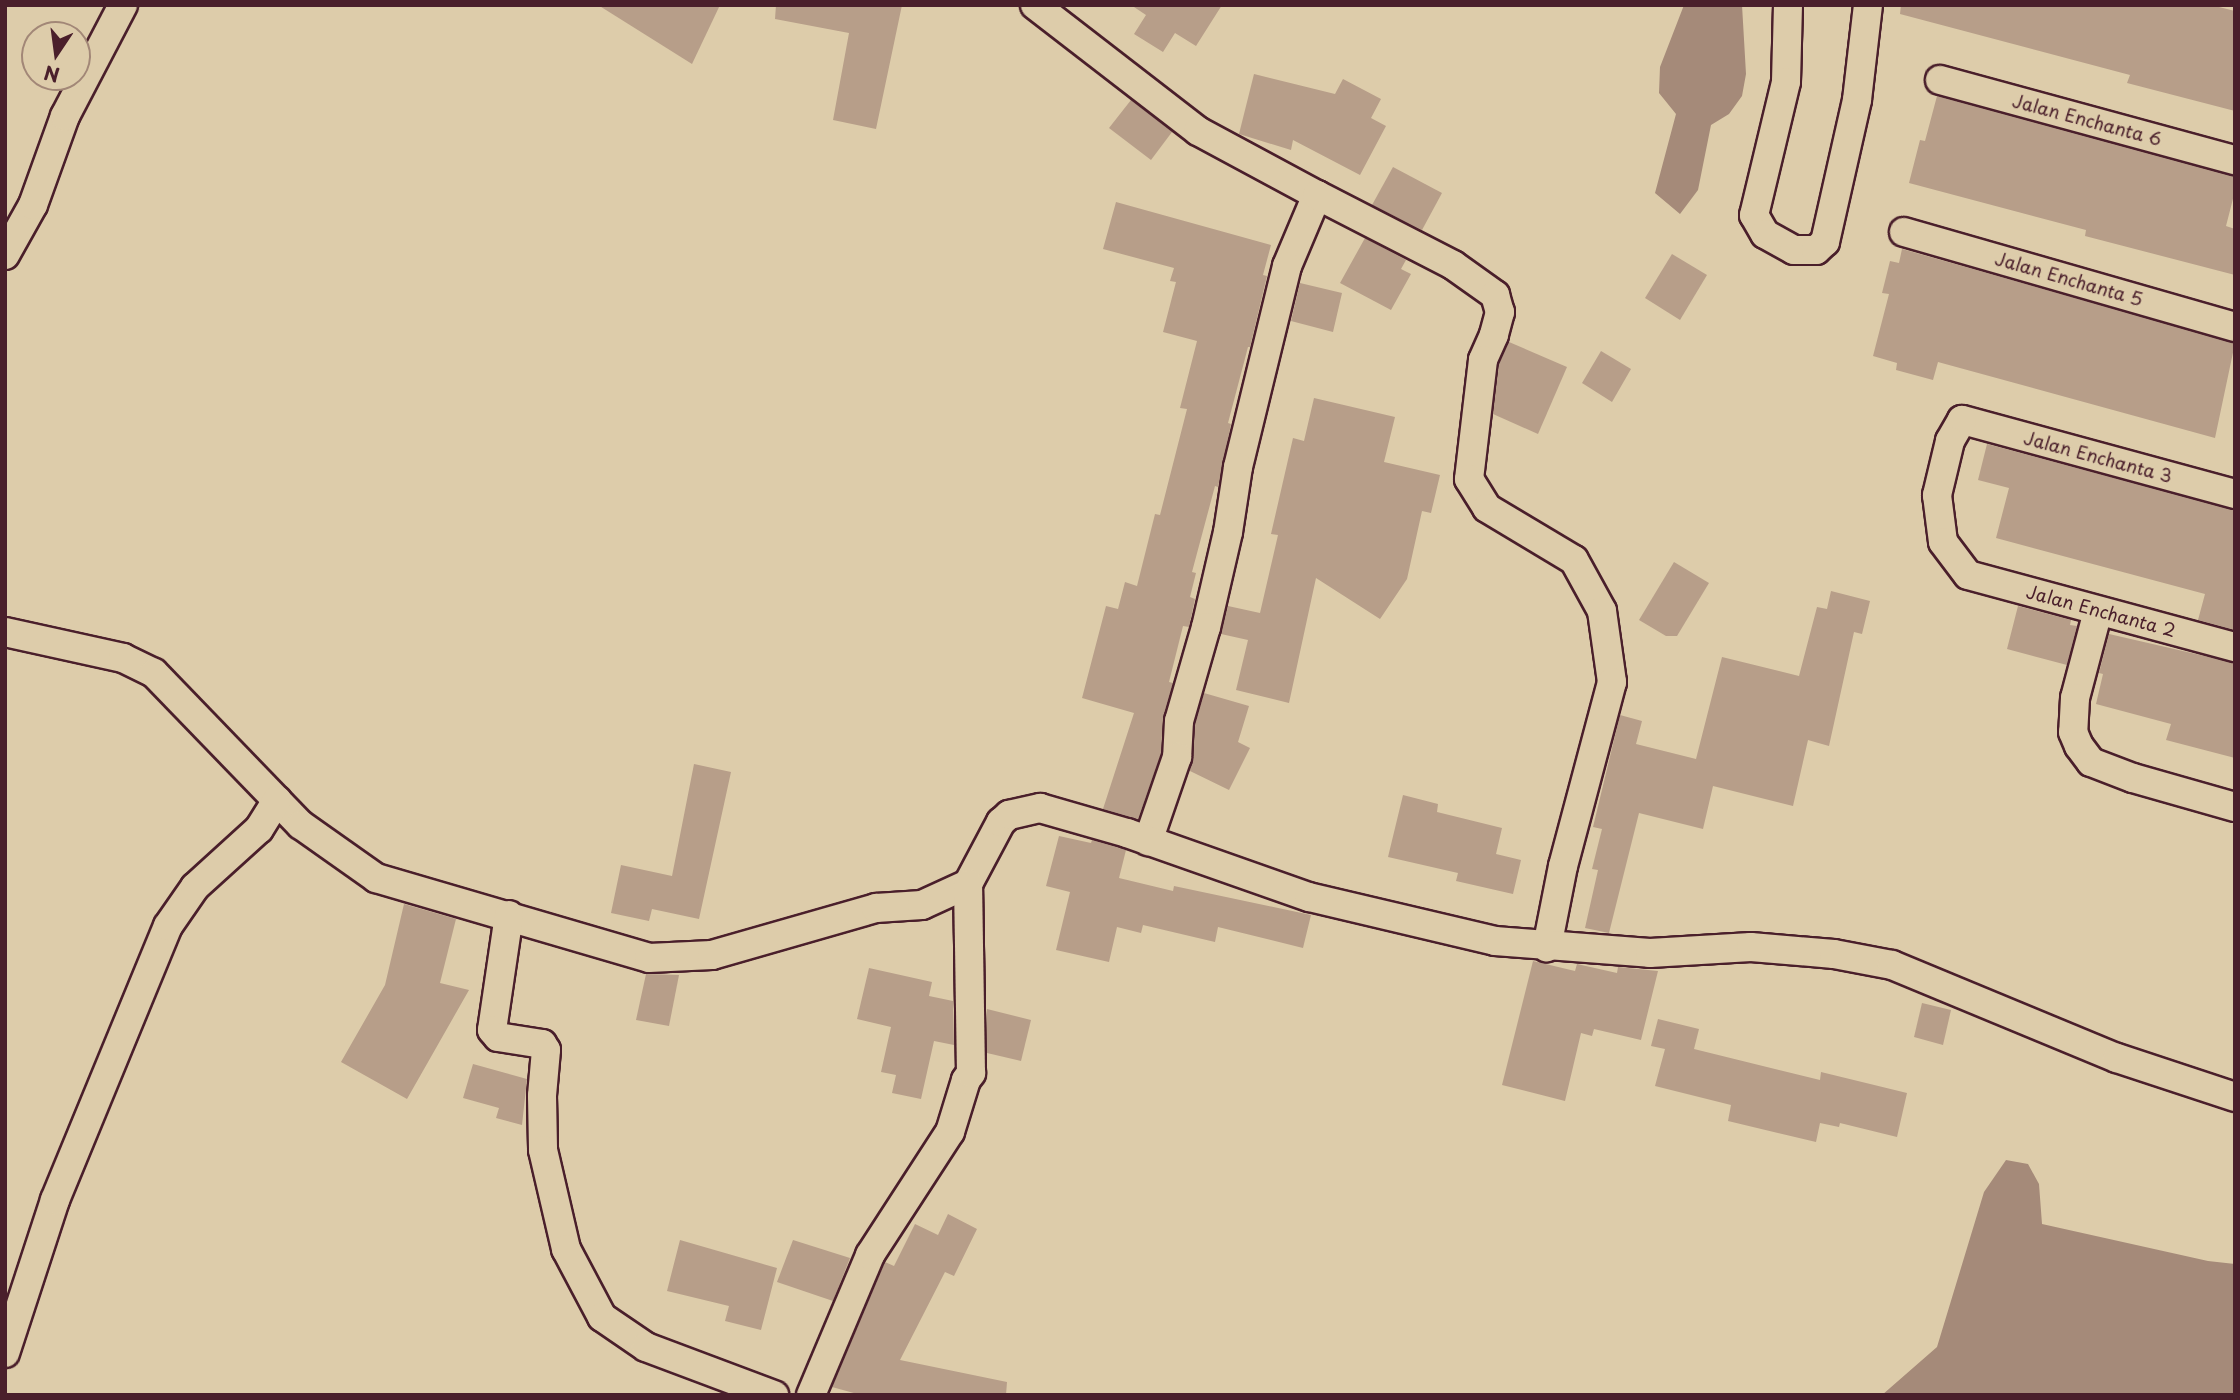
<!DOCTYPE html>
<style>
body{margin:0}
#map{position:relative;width:2240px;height:1400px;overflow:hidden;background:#dca;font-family:"Playpen Sans",sans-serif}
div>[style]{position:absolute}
.water>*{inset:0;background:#a58a79}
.building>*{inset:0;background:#b79e89}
.roads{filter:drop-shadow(2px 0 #4a1f2b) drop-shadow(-2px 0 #4a1f2b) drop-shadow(0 2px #4a1f2b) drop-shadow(0 -2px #4a1f2b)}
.minor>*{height:28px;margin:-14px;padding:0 14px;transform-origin:14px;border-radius:14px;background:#dca}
span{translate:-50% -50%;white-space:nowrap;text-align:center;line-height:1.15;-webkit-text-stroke:5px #dca;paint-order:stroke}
.street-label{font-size:18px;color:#4a1f2b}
.frame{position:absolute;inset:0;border:7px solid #4a1f2b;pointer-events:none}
.north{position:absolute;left:21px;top:21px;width:70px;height:70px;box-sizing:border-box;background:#dca;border:2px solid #a28777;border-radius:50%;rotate:193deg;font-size:19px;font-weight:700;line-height:28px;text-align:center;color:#4a1f2b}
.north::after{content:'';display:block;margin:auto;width:24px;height:32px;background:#4a1f2b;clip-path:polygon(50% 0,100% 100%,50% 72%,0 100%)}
</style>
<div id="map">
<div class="water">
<i style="clip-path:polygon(1684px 5px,1742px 5px,1746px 74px,1742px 96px,1729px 114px,1711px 125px,1698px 190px,1680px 214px,1655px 193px,1676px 114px,1659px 93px,1660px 67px)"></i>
<i style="clip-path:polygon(2006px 1160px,2028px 1164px,2039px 1184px,2042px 1224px,2208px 1261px,2235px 1264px,2235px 1394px,1882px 1395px,1937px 1347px,1984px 1192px)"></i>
</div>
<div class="building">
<i style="clip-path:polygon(598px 5px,720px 5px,692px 64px)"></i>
<i style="clip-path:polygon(776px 5px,902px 5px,876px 129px,833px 120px,849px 33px,775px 19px)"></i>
<i style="clip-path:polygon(1131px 5px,1222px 5px,1196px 46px,1175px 33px,1163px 52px,1134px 34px,1146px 15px)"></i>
<i style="clip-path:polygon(1901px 5px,2211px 5px,2235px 11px,2235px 111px,2127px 83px,2130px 75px,1900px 14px)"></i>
<i style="clip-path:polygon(1254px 74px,1335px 94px,1343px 79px,1381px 99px,1371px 118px,1386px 126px,1360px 175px,1293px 140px,1291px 150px,1239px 134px)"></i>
<i style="clip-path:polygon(1937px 96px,2235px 176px,2235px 191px,2226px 226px,2235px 229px,2235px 275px,2085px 236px,2086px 230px,1909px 183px,1920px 140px,1925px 141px)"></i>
<i style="clip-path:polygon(1131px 100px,1172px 132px,1151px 160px,1109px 128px)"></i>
<i style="clip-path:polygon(1393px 167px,1442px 193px,1422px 230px,1372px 205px)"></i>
<i style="clip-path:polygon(1116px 202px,1271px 245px,1263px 275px,1267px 276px,1250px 347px,1248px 347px,1228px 423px,1231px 424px,1218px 487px,1215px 486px,1192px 572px,1196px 573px,1190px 597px,1195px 599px,1189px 627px,1183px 626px,1169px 682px,1173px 683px,1163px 717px,1161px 754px,1138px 819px,1103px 809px,1134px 713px,1082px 698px,1106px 606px,1118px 609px,1125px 582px,1137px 586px,1155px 514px,1160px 515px,1187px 409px,1180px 408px,1197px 341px,1163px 332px,1176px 282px,1170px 281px,1174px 268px,1103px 249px)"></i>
<i style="clip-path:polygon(1365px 238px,1406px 260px,1401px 269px,1411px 274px,1391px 310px,1340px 283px)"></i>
<i style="clip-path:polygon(1902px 249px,2235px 343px,2215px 438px,1938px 362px,1933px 380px,1896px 370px,1897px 363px,1873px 356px,1889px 294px,1882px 293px,1890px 261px,1899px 263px)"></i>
<i style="clip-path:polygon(1672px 254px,1707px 275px,1680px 320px,1645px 298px)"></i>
<i style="clip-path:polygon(1300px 283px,1342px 293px,1333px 332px,1291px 321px)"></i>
<i style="clip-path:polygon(1509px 342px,1567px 367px,1538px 434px,1493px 414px,1499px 364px)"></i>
<i style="clip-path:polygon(1601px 351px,1631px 369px,1612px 402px,1582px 383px)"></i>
<i style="clip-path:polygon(1314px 398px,1395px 417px,1384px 462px,1440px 475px,1431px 513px,1422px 511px,1407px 579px,1380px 619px,1316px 578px,1289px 703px,1236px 690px,1248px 640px,1221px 634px,1228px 606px,1260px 613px,1278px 535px,1271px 534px,1293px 438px,1304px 441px)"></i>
<i style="clip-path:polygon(1987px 444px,2235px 510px,2235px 630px,2198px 620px,2205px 594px,1996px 538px,2009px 488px,1978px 480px)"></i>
<i style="clip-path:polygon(1674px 562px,1709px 583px,1677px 636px,1666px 636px,1639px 620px)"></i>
<i style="clip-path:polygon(1831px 591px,1870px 601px,1862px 634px,1854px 632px,1829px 746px,1808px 740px,1793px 806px,1713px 786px,1703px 829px,1639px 813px,1609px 933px,1585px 928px,1598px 870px,1592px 869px,1602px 829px,1593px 827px,1620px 715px,1642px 721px,1636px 744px,1696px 759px,1722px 657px,1799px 676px,1817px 607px,1827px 609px)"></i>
<i style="clip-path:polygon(2018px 606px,2071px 620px,2070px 625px,2077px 626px,2067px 665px,2007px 649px)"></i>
<i style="clip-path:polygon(2109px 634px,2235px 663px,2235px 758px,2166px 740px,2171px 724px,2096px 704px,2103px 674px,2099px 673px)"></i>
<i style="clip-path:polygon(1204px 693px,1249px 706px,1238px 742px,1250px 748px,1229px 790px,1190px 771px,1195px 724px)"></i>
<i style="clip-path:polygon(694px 764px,731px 772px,699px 919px,652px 909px,649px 921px,611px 913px,621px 865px,672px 876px)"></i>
<i style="clip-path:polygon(1403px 795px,1438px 804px,1437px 812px,1502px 828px,1496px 854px,1521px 860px,1513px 894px,1456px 881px,1458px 873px,1388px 857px)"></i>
<i style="clip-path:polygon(1059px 836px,1091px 843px,1092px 840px,1126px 850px,1119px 878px,1173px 891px,1174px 886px,1311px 915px,1303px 948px,1218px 927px,1215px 942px,1143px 925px,1141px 933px,1117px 927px,1109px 962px,1056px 950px,1070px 892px,1046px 886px)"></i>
<i style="clip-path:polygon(404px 904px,456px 919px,440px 983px,469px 990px,407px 1099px,341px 1062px,385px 985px)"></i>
<i style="clip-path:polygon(1533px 961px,1575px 971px,1577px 964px,1617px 973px,1618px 967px,1658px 971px,1641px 1040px,1594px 1029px,1592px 1036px,1581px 1033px,1565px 1101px,1502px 1085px)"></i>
<i style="clip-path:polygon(869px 968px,932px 982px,929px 996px,953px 1001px,954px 1045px,934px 1041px,921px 1099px,892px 1093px,896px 1075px,881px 1072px,891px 1027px,857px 1019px)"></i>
<i style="clip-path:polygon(646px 974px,679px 975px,669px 1026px,636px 1020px)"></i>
<i style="clip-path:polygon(1922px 1003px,1951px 1010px,1943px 1045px,1914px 1037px)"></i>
<i style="clip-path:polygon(987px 1009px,1031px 1020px,1021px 1061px,987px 1053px)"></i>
<i style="clip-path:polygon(1658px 1019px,1699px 1029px,1694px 1049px,1820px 1080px,1821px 1072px,1907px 1093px,1897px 1137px,1840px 1123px,1839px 1127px,1820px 1123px,1816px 1142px,1728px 1121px,1731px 1105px,1655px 1086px,1665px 1049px,1651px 1046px)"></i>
<i style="clip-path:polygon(473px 1064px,527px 1079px,522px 1125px,496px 1118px,499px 1108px,463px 1098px)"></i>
<i style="clip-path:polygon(948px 1214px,977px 1229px,954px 1276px,945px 1272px,900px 1360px,1007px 1382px,1006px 1395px,861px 1395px,832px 1387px,885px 1262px,894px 1266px,915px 1224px,938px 1235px)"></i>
<i style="clip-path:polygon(680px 1240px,777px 1268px,761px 1330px,725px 1321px,729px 1306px,667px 1291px)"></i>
<i style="clip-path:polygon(793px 1240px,850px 1258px,833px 1301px,777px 1282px)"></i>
</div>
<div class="roads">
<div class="minor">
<i style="left:1035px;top:5px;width:206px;rotate:37.7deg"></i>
<i style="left:1198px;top:131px;width:135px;rotate:28.3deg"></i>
<i style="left:1317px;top:195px;width:77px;rotate:112.9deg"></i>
<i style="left:1287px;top:266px;width:207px;rotate:103.7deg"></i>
<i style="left:1238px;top:467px;width:66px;rotate:98.7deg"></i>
<i style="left:1228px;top:532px;width:98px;rotate:103deg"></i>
<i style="left:1206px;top:627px;width:98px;rotate:106deg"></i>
<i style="left:1179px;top:721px;width:36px;rotate:93deg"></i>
<i style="left:1177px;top:757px;width:89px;rotate:109deg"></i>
<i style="left:1788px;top:5px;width:77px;rotate:91.5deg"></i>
<i style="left:1786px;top:82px;width:137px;rotate:103.5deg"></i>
<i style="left:1754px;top:215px;width:22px;rotate:60deg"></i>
<i style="left:1765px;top:234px;width:33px;rotate:29deg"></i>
<i style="left:1794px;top:250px;width:22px"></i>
<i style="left:1816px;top:250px;width:12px;rotate:-42deg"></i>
<i style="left:1825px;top:242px;width:146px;rotate:-77.3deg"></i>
<i style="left:1857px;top:100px;width:96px;rotate:-83.4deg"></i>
<i style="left:1940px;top:80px;width:306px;rotate:15.2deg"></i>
<i style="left:1317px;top:195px;width:153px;rotate:27.2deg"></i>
<i style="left:1453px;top:265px;width:52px;rotate:35.5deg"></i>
<i style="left:1495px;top:295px;width:18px;rotate:74deg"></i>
<i style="left:1500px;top:312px;width:24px;rotate:105deg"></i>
<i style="left:1494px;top:335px;width:27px;rotate:114deg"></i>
<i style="left:1483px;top:360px;width:120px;rotate:96.7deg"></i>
<i style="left:1469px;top:479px;width:34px;rotate:58deg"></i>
<i style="left:1487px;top:508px;width:101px;rotate:30.9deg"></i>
<i style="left:1574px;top:560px;width:58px;rotate:61.2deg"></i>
<i style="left:1602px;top:611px;width:72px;rotate:82deg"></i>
<i style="left:1612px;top:682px;width:190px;rotate:104.9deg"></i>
<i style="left:1563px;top:866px;width:83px;rotate:101.2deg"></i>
<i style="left:1904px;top:232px;width:344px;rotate:16deg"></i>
<i style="left:5px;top:255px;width:57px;rotate:-60.8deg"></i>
<i style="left:33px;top:205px;width:95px;rotate:-70.2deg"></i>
<i style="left:65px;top:116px;width:125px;rotate:-62.4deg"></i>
<i style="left:2235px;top:494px;width:283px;rotate:-164.8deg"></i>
<i style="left:1962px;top:420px;width:24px;rotate:120deg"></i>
<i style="left:1950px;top:441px;width:56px;rotate:103.5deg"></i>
<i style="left:1937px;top:495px;width:47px;rotate:82.7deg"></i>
<i style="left:1943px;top:542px;width:41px;rotate:52.9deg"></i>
<i style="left:1968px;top:575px;width:277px;rotate:15.1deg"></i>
<i style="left:2098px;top:611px;width:90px;rotate:104.8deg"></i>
<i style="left:2075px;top:698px;width:34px;rotate:93deg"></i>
<i style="left:2073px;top:732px;width:15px;rotate:67deg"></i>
<i style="left:2079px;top:746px;width:20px;rotate:53deg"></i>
<i style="left:2091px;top:762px;width:45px;rotate:20.9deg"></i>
<i style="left:2133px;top:778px;width:106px;rotate:15.9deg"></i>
<i style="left:5px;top:632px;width:121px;rotate:12.4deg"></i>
<i style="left:123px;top:658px;width:34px;rotate:26deg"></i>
<i style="left:154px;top:673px;width:211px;rotate:46deg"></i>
<i style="left:301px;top:825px;width:92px;rotate:35.2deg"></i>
<i style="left:376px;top:878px;width:284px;rotate:16.3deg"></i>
<i style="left:649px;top:958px;width:63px;rotate:-2.7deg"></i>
<i style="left:712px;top:955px;width:171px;rotate:-16deg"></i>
<i style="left:876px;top:908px;width:46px;rotate:-3.7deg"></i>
<i style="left:922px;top:905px;width:51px;rotate:-24.5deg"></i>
<i style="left:968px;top:884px;width:70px;rotate:-62deg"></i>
<i style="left:1001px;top:822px;width:11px;rotate:-41deg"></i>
<i style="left:1009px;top:815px;width:32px;rotate:-13deg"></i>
<i style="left:1040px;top:808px;width:91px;rotate:16deg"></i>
<i style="left:1127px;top:833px;width:193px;rotate:19.4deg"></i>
<i style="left:1309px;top:897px;width:191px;rotate:13.3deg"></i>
<i style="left:1495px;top:941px;width:155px;rotate:4.4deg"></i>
<i style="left:1650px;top:953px;width:101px;rotate:-3.4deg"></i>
<i style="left:1751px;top:947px;width:83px;rotate:4.8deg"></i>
<i style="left:1834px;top:954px;width:59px;rotate:10.7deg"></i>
<i style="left:1892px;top:965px;width:243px;rotate:22.5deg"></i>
<i style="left:2117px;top:1058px;width:124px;rotate:18.3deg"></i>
<i style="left:509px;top:915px;width:116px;rotate:98.4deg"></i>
<i style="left:492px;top:1030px;width:9px;rotate:49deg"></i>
<i style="left:498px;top:1037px;width:45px;rotate:9deg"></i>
<i style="left:542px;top:1044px;width:7px;rotate:56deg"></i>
<i style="left:546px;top:1050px;width:46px;rotate:95deg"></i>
<i style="left:542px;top:1096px;width:54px;rotate:88.9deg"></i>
<i style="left:543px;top:1150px;width:102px;rotate:76.9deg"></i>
<i style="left:566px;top:1249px;width:77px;rotate:62.1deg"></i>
<i style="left:602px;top:1317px;width:53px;rotate:34.3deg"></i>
<i style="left:646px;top:1347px;width:137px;rotate:20.6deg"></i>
<i style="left:5px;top:1353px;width:161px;rotate:-71.9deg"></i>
<i style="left:55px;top:1200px;width:296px;rotate:-67.6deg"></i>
<i style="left:168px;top:926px;width:47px;rotate:-55.3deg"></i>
<i style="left:195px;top:887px;width:86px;rotate:-42.2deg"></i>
<i style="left:259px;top:829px;width:34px;rotate:-58deg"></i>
<i style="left:811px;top:1395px;width:152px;rotate:-67.1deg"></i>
<i style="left:870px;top:1255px;width:147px;rotate:-57deg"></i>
<i style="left:950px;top:1132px;width:54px;rotate:-72.9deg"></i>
<i style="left:966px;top:1080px;width:9px;rotate:-54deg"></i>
<i style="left:971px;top:1073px;width:189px;rotate:-90.9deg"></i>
</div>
</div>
<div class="street-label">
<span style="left:2087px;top:120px;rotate:15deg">Jalan Enchanta 6</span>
<span style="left:2069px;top:279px;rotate:16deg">Jalan Enchanta 5</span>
<span style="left:2098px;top:457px;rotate:15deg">Jalan Enchanta 3</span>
<span style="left:2101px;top:611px;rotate:15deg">Jalan Enchanta 2</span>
</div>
<div class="frame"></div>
<div class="north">N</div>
</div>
